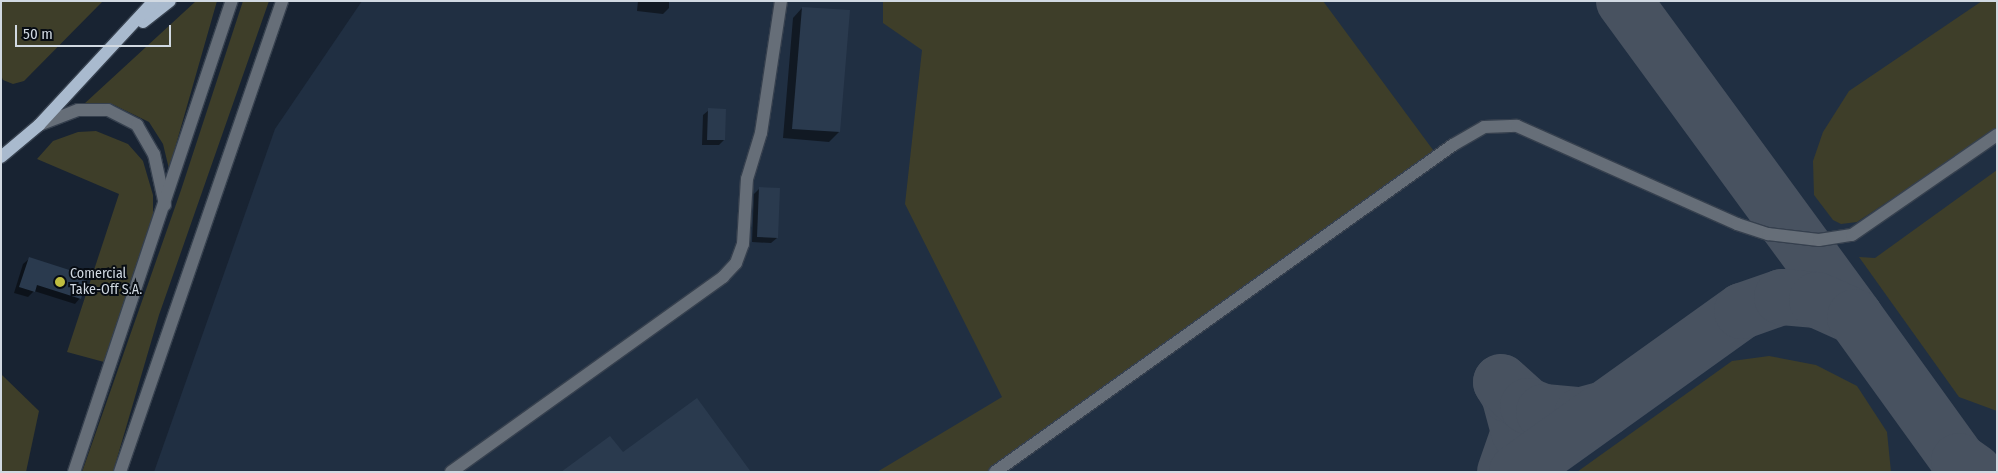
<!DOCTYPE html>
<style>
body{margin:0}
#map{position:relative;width:1998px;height:473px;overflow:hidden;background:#182332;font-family:"Fira Sans Condensed",sans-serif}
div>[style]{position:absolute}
.built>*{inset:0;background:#202f42}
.green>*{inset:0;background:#3e3e29}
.shadow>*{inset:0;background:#0007}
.taxiway>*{height:56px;margin:-28px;padding:0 28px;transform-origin:28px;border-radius:28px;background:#485260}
.building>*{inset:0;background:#2a3a4e}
.roads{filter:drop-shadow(1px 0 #36404e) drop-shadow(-1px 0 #36404e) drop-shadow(0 1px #36404e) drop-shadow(0 -1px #36404e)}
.minor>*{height:12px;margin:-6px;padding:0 6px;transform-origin:6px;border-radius:6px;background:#666e78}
.major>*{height:12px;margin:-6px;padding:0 6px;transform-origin:6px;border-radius:6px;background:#a9bace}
.dots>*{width:14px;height:14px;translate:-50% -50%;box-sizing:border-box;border:2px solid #070c13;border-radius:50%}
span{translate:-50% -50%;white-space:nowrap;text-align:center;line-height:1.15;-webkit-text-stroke:4px #070c13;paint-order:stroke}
.poi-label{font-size:14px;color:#d1d9e2}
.left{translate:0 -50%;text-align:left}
.frame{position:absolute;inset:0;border:2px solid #d1d9e2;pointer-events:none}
.scale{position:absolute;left:15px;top:25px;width:156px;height:22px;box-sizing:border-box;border:2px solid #d1d9e2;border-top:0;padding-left:6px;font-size:15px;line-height:18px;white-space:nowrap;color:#d1d9e2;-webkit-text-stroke:4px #070c13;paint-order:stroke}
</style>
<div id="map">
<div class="built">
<i style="clip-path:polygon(362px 1px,1997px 1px,1997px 472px,154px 472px,275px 129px)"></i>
</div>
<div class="green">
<i style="clip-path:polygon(1px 1px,103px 1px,24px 81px,13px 84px,3px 80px,1px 75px)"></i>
<i style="clip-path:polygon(196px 1px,217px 1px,169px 169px,163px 144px,149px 122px,112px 104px,84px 104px)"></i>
<i style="clip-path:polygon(243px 1px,269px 1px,159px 315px,113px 472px,82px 472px,181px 190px)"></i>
<i style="clip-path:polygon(883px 1px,1323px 1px,1436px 154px,992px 472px,877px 472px,1002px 397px,905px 204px,922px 50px,883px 23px)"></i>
<i style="clip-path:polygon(1982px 1px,1997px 1px,1997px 129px,1857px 222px,1841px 224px,1833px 220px,1814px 195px,1813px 161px,1823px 132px,1849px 91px)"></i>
<i style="clip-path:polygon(96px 131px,128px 144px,143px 161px,153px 195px,153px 216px,104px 362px,67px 352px,119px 194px,37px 159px,53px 141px,78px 132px)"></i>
<i style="clip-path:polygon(1997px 170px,1997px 411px,1959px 397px,1859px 257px,1875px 258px)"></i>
<i style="clip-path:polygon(1769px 356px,1816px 365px,1857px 386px,1887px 432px,1891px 472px,1577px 472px,1732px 361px)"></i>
<i style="clip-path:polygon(1px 374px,39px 411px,26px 472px,1px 472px)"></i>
</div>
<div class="shadow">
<i style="clip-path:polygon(638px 1px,669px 1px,669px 8px,663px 14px,637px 11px)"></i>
<i style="clip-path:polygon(802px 8px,839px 132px,829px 142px,783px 138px,793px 18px)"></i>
<i style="clip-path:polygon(709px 110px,724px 140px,719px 145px,702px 145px,703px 115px)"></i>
<i style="clip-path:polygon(760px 188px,777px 238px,771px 243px,752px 242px,754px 194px)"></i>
<i style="clip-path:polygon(29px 259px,80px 298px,75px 304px,34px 291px,28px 297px,14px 293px,23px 264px)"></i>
</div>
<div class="taxiway">
<i style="left:1624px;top:1px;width:391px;rotate:53.8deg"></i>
<i style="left:1505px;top:472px;width:42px;rotate:-70.7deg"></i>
<i style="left:1519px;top:432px;width:38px;rotate:-105deg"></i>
<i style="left:1509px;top:395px;width:15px;rotate:-122deg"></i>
<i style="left:1501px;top:382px;width:36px;rotate:42deg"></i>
<i style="left:1528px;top:406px;width:17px;rotate:21deg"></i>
<i style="left:1544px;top:412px;width:38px;rotate:5deg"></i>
<i style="left:1582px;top:415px;width:24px;rotate:-15deg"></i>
<i style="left:1517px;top:472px;width:277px;rotate:-35.6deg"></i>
<i style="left:1742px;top:311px;width:42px;rotate:-19.3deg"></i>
<i style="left:1782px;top:297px;width:35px;rotate:5deg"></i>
<i style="left:1817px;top:300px;width:42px;rotate:24.1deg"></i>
<i style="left:1855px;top:317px;width:178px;rotate:54.2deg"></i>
<i style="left:1959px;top:461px;width:19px;rotate:35deg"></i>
</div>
<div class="building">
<i style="clip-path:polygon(802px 7px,850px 10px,840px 132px,792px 129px)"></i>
<i style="clip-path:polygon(708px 108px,726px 109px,725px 140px,707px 140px)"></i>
<i style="clip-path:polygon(759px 187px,780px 188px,778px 238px,757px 237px)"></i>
<i style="clip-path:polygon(29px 257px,88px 276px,81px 299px,37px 285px,35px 292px,19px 287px)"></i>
<i style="clip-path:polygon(697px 398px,751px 472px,561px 472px,610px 436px,623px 452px)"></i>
</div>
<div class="roads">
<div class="minor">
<i style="left:39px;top:125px;width:42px;rotate:-21deg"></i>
<i style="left:78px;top:110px;width:30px"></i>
<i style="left:108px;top:110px;width:33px;rotate:27deg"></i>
<i style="left:137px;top:125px;width:34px;rotate:60deg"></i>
<i style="left:154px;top:154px;width:52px;rotate:77.8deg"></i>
<i style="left:74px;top:472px;width:497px;rotate:-71.5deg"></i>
<i style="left:120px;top:472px;width:498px;rotate:-71deg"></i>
<i style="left:451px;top:472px;width:335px;rotate:-35.6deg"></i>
<i style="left:723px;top:277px;width:19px;rotate:-47deg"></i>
<i style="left:736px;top:263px;width:20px;rotate:-70deg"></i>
<i style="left:743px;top:244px;width:65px;rotate:-86.5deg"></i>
<i style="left:747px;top:179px;width:48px;rotate:-73.1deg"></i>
<i style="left:761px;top:133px;width:134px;rotate:-81.4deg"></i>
<i style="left:995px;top:472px;width:563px;rotate:-35.53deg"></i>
<i style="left:1453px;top:145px;width:36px;rotate:-30deg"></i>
<i style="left:1484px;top:127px;width:33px;rotate:-2deg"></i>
<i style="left:1517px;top:126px;width:241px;rotate:24deg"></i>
<i style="left:1737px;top:224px;width:33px;rotate:18deg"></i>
<i style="left:1768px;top:234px;width:51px;rotate:6.7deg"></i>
<i style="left:1819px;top:240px;width:33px;rotate:-9deg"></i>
<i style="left:1852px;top:235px;width:176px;rotate:-34.6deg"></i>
</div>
<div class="major">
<i style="left:143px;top:22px;width:34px;rotate:-38deg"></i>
<i style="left:1px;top:157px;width:50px;rotate:-40.1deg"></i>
<i style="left:39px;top:125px;width:169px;rotate:-47.2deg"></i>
</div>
</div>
<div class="dots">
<i style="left:60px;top:282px;background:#c0be40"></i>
</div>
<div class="poi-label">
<span class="left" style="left:70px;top:282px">Comercial<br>Take-Off S.A.</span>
</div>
<div class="frame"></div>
<div class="scale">50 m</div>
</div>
